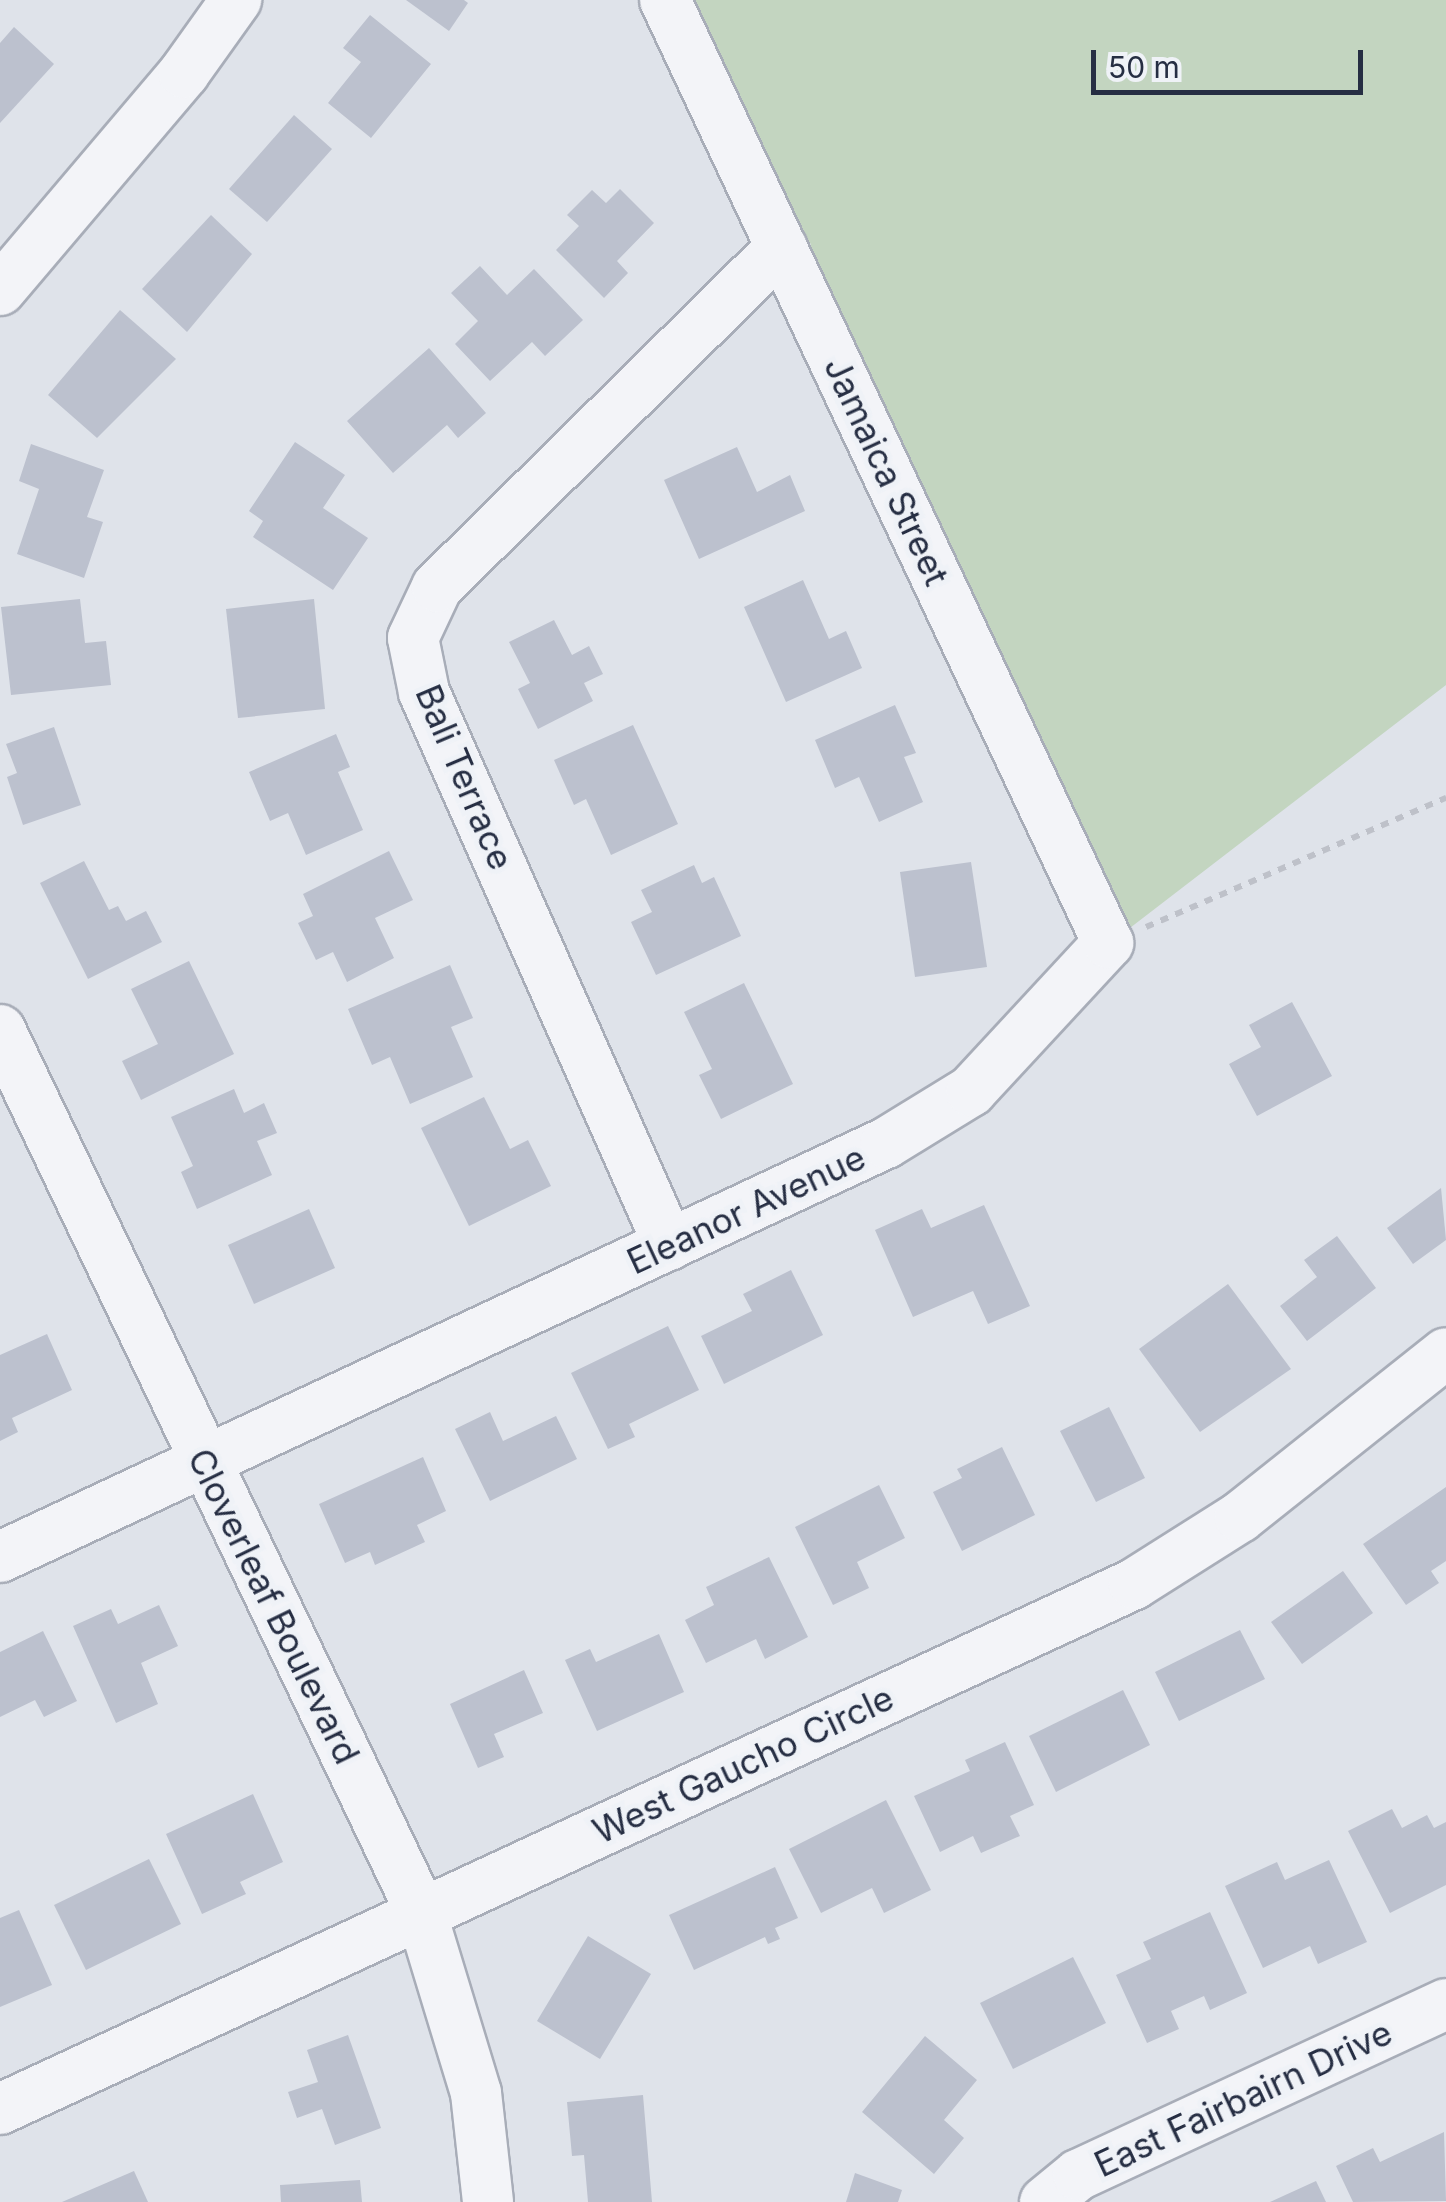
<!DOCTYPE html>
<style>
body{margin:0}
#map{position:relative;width:1446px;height:2202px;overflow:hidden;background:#dfe3ea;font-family:Inter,sans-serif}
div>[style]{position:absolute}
.green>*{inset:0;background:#c3d5c0}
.building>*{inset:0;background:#bcc1ce}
.path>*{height:6px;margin-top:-3px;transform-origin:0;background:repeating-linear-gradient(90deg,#bec1c9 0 8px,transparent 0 16px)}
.roads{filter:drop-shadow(2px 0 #a8adb8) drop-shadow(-2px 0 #a8adb8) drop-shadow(0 2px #a8adb8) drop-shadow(0 -2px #a8adb8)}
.minor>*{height:50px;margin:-25px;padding:0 25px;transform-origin:25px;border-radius:25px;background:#f3f4f8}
span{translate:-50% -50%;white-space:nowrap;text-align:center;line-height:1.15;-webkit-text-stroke:10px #eff2f7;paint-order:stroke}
.street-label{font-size:35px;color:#262e43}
.scale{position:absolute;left:1091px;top:50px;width:272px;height:45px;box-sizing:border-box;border:5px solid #262e43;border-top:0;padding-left:12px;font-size:30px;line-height:35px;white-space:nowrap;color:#262e43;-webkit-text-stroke:8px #eff2f7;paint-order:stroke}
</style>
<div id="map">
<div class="green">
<i style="clip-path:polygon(690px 0,1446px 0,1446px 685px,1126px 931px,806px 249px,811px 244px,800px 234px)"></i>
</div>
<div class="building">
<i style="clip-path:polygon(406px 0,464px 0,468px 3px,449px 31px)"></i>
<i style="clip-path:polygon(370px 15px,431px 64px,371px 138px,328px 103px,361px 62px,343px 48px)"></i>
<i style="clip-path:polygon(14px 27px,54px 64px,0 123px,0 43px)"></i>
<i style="clip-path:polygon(294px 115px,332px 149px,267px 222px,229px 189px)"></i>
<i style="clip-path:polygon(620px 189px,654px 223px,617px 261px,628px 273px,604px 298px,556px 250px,579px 226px,567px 215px,592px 190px,606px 203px)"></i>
<i style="clip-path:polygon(211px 215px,252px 254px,187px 332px,142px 289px)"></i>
<i style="clip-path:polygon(480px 266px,507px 295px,534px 269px,583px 320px,545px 356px,532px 342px,490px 381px,455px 344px,478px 321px,451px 293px)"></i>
<i style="clip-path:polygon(120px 310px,176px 359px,97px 438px,48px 395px)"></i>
<i style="clip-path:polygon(429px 348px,486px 413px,458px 438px,447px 425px,393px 473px,347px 421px)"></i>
<i style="clip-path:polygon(295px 442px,345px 475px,323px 508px,368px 538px,333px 590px,253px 537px,263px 521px,249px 511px)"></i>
<i style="clip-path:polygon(31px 444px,104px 470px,87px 517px,103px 522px,84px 578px,17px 554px,39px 489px,19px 481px)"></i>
<i style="clip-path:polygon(737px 447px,757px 492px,790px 475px,805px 511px,699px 559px,664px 480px)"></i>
<i style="clip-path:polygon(803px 580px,829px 639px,846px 631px,862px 668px,786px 702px,744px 607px)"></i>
<i style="clip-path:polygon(80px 599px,85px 643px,106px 641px,111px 685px,11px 695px,1px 607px)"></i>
<i style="clip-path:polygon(314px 599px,325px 709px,238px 718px,226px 609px)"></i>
<i style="clip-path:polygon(554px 620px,572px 655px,589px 646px,603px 674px,584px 683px,593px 701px,538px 729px,518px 689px,530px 683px,509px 642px)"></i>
<i style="clip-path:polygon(895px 705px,916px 753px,904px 757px,923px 802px,879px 822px,859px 777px,835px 788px,815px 740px)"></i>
<i style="clip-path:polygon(633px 725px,678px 824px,611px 855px,586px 799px,574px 805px,554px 760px)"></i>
<i style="clip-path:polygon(54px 727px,81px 805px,23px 825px,7px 777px,17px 773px,6px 744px)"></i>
<i style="clip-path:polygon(336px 734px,350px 767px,338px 772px,363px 830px,306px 855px,288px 813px,270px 821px,249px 772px)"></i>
<i style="clip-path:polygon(389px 851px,413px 900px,375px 918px,394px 958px,347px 982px,333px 952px,316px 960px,298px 923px,313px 916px,303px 894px)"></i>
<i style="clip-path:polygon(84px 861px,109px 910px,118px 906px,126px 921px,146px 911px,162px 942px,88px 979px,40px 883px)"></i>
<i style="clip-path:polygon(971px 862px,987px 967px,915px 977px,900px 872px)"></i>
<i style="clip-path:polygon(694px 865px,702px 883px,714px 877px,741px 936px,656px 975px,631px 922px,652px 912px,641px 890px)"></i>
<i style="clip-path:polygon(189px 961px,234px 1054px,141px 1100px,122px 1061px,158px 1044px,131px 989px)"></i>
<i style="clip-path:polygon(450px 965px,473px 1018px,451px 1027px,473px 1077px,410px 1104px,390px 1057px,372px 1065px,348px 1009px)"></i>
<i style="clip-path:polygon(744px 983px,793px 1084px,721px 1119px,699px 1075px,712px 1069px,684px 1012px)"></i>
<i style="clip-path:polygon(1292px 1002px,1332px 1076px,1257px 1116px,1229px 1064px,1261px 1047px,1249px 1025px)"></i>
<i style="clip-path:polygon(234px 1089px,244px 1113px,264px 1103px,277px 1133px,257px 1141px,272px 1175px,197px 1209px,181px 1172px,193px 1166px,171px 1117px)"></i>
<i style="clip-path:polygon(484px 1097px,510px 1149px,528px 1140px,551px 1186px,469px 1226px,421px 1128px)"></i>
<i style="clip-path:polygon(1441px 1188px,1446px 1240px,1413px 1264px,1387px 1228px)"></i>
<i style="clip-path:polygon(984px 1205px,1030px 1306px,988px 1324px,973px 1291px,913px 1317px,875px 1230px,922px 1209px,931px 1228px)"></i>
<i style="clip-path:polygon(309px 1209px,335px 1268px,254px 1304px,228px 1245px)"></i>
<i style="clip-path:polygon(1337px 1236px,1376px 1288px,1307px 1341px,1280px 1306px,1317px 1277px,1304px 1260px)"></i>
<i style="clip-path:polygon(791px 1270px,823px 1335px,724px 1384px,701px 1336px,752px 1311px,743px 1294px)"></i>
<i style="clip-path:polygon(1228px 1284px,1291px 1369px,1200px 1432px,1139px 1349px)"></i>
<i style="clip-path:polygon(668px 1326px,699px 1390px,629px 1424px,635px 1437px,608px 1449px,571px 1373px)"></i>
<i style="clip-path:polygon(47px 1334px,72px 1390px,12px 1418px,18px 1432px,0 1441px,0 1355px)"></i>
<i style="clip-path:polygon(1109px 1407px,1145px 1478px,1096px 1502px,1060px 1431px)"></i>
<i style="clip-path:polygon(490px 1412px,503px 1441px,556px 1416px,577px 1459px,490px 1501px,455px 1429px)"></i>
<i style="clip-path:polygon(1002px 1447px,1035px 1515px,962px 1551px,933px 1492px,962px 1478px,957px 1469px)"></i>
<i style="clip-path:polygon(423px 1457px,446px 1511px,417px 1525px,425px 1542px,375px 1565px,370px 1552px,345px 1563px,319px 1504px)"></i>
<i style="clip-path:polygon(879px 1485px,905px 1538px,857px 1562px,869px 1588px,833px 1605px,795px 1527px)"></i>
<i style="clip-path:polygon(1446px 1487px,1446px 1561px,1431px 1571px,1439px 1583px,1406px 1605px,1363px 1544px)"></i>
<i style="clip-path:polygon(769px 1557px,808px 1637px,765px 1659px,756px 1639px,706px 1663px,685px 1620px,714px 1605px,706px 1587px)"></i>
<i style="clip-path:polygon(1343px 1571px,1373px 1613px,1302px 1664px,1271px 1622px)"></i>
<i style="clip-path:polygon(159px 1605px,178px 1646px,141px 1663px,158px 1704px,116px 1723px,73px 1626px,111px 1609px,118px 1624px)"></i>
<i style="clip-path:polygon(1240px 1630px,1265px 1679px,1179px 1721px,1155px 1672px)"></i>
<i style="clip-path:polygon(43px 1631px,77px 1701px,44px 1717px,35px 1700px,0 1717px,0 1652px)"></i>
<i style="clip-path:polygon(659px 1634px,684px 1692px,597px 1731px,565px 1660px,590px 1649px,596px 1662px)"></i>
<i style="clip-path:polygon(524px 1670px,543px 1713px,494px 1734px,504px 1757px,478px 1768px,450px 1704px)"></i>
<i style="clip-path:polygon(1123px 1690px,1150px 1745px,1056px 1792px,1029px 1736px)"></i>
<i style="clip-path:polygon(1005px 1742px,1034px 1805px,1010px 1816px,1020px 1836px,981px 1853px,973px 1836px,940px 1852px,914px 1796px,970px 1771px,965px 1760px)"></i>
<i style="clip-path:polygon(253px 1794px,283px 1862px,240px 1882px,246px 1894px,202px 1914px,166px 1834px)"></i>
<i style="clip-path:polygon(886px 1800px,931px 1890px,884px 1913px,872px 1888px,821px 1913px,789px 1849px)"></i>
<i style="clip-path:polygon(1392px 1809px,1402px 1828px,1427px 1815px,1434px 1828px,1446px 1822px,1446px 1885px,1390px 1913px,1348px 1831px)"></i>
<i style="clip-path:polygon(149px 1859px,181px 1924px,86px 1970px,54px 1905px)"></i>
<i style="clip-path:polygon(1329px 1860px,1367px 1942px,1318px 1964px,1310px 1946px,1263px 1968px,1225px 1886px,1277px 1862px,1285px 1880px)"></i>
<i style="clip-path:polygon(775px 1867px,798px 1918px,775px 1928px,780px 1939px,768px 1944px,765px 1937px,694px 1970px,669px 1915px)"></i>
<i style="clip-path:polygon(19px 1910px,52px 1985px,0 2007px,0 1918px)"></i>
<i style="clip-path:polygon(1210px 1912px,1247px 1993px,1210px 2010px,1204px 1996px,1171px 2011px,1179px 2029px,1147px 2043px,1116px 1975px,1151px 1959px,1143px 1942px)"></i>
<i style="clip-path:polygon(588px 1936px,651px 1974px,600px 2059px,537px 2021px)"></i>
<i style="clip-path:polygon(1073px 1957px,1106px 2023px,1013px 2069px,980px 2003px)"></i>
<i style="clip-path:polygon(348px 2035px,381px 2128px,335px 2145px,322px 2109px,297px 2118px,288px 2092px,318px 2082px,307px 2050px)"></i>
<i style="clip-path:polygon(925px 2036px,977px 2080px,944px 2120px,964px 2138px,934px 2174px,862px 2112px)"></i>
<i style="clip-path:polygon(643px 2095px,652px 2202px,588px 2202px,584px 2155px,572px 2156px,567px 2102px)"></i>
<i style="clip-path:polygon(1444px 2132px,1446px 2201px,1353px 2202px,1336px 2166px,1373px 2148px,1380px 2162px)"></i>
<i style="clip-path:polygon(134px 2171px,148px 2202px,62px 2202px)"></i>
<i style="clip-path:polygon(855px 2173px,902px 2190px,898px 2202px,846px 2202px)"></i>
<i style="clip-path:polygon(360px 2180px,362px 2202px,281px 2202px,280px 2185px)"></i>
<i style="clip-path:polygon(1316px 2181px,1326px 2202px,1270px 2202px)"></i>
</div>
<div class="path">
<i style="left:1146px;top:927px;width:327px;rotate:-23.3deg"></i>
</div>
<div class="roads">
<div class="minor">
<i style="left:0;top:290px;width:285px;rotate:-49.7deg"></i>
<i style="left:184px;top:73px;width:90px;rotate:-54.5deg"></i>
<i style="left:0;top:1030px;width:977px;rotate:64.48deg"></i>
<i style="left:421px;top:1912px;width:189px;rotate:73.1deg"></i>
<i style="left:476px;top:2093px;width:110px;rotate:83.7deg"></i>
<i style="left:669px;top:1245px;width:605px;rotate:-113.9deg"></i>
<i style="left:424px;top:692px;width:55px;rotate:-101.5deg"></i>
<i style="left:413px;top:638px;width:56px;rotate:-64.8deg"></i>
<i style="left:437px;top:587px;width:484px;rotate:-44.6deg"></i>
<i style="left:0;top:1557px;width:978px;rotate:-25.05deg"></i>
<i style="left:886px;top:1143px;width:100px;rotate:-31.5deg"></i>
<i style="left:971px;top:1091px;width:202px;rotate:-47.2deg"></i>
<i style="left:1108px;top:943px;width:1042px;rotate:-115.16deg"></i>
<i style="left:0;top:2109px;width:1250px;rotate:-24.84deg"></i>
<i style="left:1134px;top:1584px;width:125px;rotate:-32.3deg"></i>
<i style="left:1240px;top:1517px;width:263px;rotate:-38.5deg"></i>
<i style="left:1045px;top:2202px;width:43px;rotate:-39.3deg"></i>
<i style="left:1078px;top:2175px;width:406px;rotate:-24.9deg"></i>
</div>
</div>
<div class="street-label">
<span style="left:887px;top:471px;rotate:65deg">Jamaica Street</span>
<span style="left:465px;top:777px;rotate:67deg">Bali Terrace</span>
<span style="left:746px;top:1209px;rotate:-25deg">Eleanor Avenue</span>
<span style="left:274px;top:1606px;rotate:64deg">Cloverleaf Boulevard</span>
<span style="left:743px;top:1764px;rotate:-25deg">West Gaucho Circle</span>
<span style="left:1243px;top:2098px;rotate:-25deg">East Fairbairn Drive</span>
</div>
<div class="scale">50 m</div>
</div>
